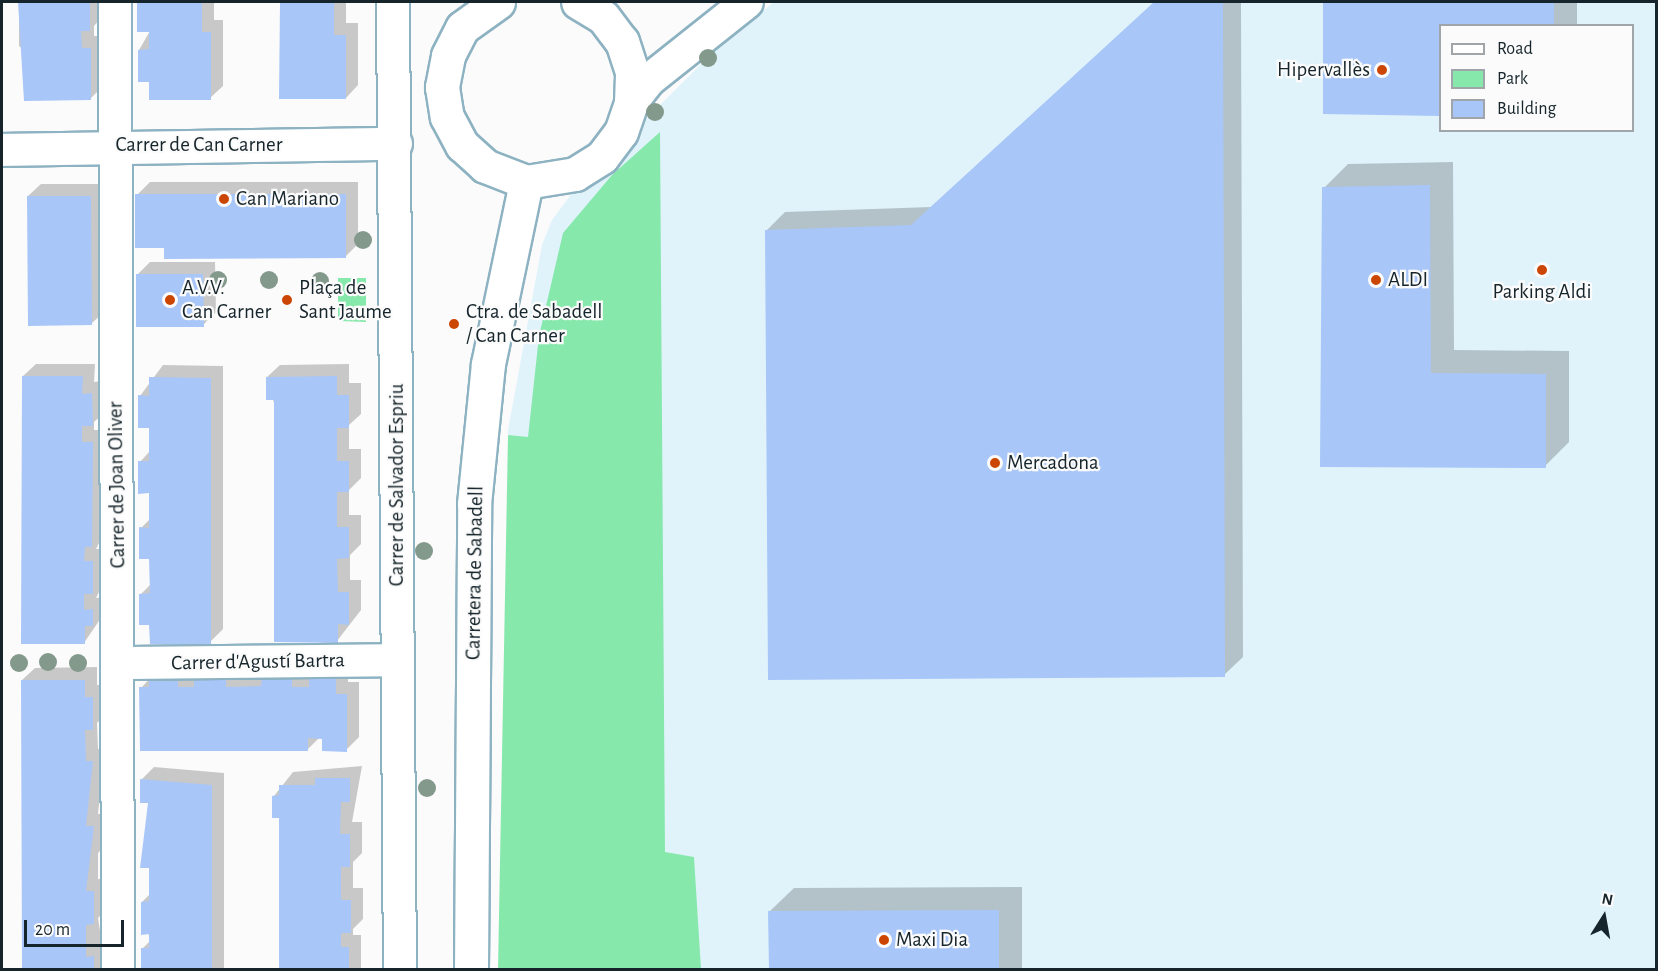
<!DOCTYPE html>
<meta charset="utf-8">
<style>
body{margin:0}
#map{position:relative;width:1658px;height:971px;overflow:hidden;background:#fbfbfb;font-family:"Alegreya Sans",sans-serif}
div>[style]{position:absolute}
.built>*{inset:0;background:#e0f3fb}
.green>*{inset:0;background:#87e8ac}
.shadow>*{inset:0;background:#0003}
.building>*{inset:0;background:#a8c6f8}
.roads{filter:drop-shadow(2px 0 #8db2c1) drop-shadow(-2px 0 #8db2c1) drop-shadow(0 2px #8db2c1) drop-shadow(0 -2px #8db2c1)}
.minor>*{height:32px;margin:-16px;padding:0 16px;transform-origin:16px;border-radius:16px;background:#fff}
.tertiary>*{height:33px;margin:-16.5px;padding:0 16.5px;transform-origin:16.5px;border-radius:16.5px;background:#fff}
.trees>*{width:18px;height:18px;margin:-9px;border-radius:50%;background:#82998b}
.dots>*{width:16px;height:16px;translate:-50% -50%;box-sizing:border-box;border:3px solid #fbfbfb;border-radius:50%}
span{translate:-50% -50%;white-space:nowrap;text-align:center;line-height:1.15;-webkit-text-stroke:4.5px #fbfbfb;paint-order:stroke}
.poi-label{font-size:21px;color:#16252b}
.right{translate:-100% -50%;text-align:right}
.left{translate:0 -50%;text-align:left}
.street-label{font-size:21px;color:#16252b}
.frame{position:absolute;inset:0;border:3px solid #16252b;pointer-events:none}
.legend{position:absolute;left:1439px;top:24px;width:195px;height:108px;box-sizing:border-box;background:#fbfbfb;border:2px solid #9fa5a8;margin:0;padding:8px 10px;list-style:none;font-size:18px;color:#16252b}
.legend li{display:flex;align-items:center;gap:12px;height:30px}
.legend b{width:30px;border:2px solid #9fa5a8}
.north{position:absolute;left:1574px;top:887px;width:60px;height:60px;-webkit-text-stroke:4px #fbfbfb;paint-order:stroke;rotate:11deg;font-size:16px;font-weight:700;line-height:24px;text-align:center;color:#16252b}
.north::after{content:'';display:block;margin:auto;width:21px;height:27px;background:#16252b;clip-path:polygon(50% 0,100% 100%,50% 72%,0 100%)}
.scale{position:absolute;left:24px;top:920px;width:100px;height:27px;box-sizing:border-box;border:3px solid #16252b;border-top:0;padding-left:8px;font-size:18px;line-height:21px;white-space:nowrap;color:#16252b;-webkit-text-stroke:4px #fbfbfb;paint-order:stroke}
</style>
<div id="map">
<div class="built">
<i style="clip-path:polygon(evenodd,774px 2px,1656px 2px,1656px 969px,511px 970px,508px 430px,542px 245px,552px 220px,572px 193px,728px 37px,774px 2px,1440px 26px,1632px 26px,1632px 130px,1440px 130px,1440px 26px)"></i>
</div>
<div class="green">
<i style="clip-path:polygon(660px 132px,665px 852px,694px 857px,701px 969px,498px 969px,508px 435px,528px 437px,539px 336px,563px 233px,612px 175px)"></i>
<i style="clip-path:polygon(338px 278px,366px 278px,366px 322px,338px 321px)"></i>
</div>
<div class="shadow">
<i style="clip-path:polygon(19px 2px,103px 2px,102px 17px,94px 26px,94px 36px,103px 36px,103px 86px,90px 99px,19px 46px)"></i>
<i style="clip-path:polygon(138px 2px,214px 2px,214px 20px,223px 20px,223px 86px,210px 98px,150px 80px,139px 50px,150px 31px,138px 31px)"></i>
<i style="clip-path:polygon(281px 2px,346px 2px,346px 23px,358px 23px,358px 85px,346px 98px,281px 98px)"></i>
<i style="clip-path:polygon(1155px 2px,1241px 2px,1243px 657px,1224px 675px,766px 231px,785px 212px,931px 207px)"></i>
<i style="clip-path:polygon(1326px 2px,1577px 2px,1577px 26px,1440px 26px,1440px 114px,1324px 112px)"></i>
<i style="clip-path:polygon(1453px 162px,1454px 350px,1569px 351px,1569px 442px,1545px 466px,1322px 466px,1324px 188px,1348px 164px)"></i>
<i style="clip-path:polygon(150px 182px,358px 182px,358px 244px,345px 257px,137px 195px)"></i>
<i style="clip-path:polygon(41px 184px,103px 184px,105px 311px,92px 323px,28px 196px)"></i>
<i style="clip-path:polygon(150px 262px,215px 262px,216px 312px,203px 325px,137px 275px)"></i>
<i style="clip-path:polygon(36px 364px,95px 364px,94px 382px,104px 381px,105px 412px,94px 422px,94px 430px,105px 430px,104px 533px,96px 549px,105px 549px,105px 580px,96px 598px,105px 597px,105px 612px,84px 643px,23px 376px)"></i>
<i style="clip-path:polygon(349px 364px,349px 383px,361px 383px,361px 414px,349px 425px,349px 449px,361px 449px,361px 478px,349px 490px,349px 515px,361px 515px,361px 544px,350px 555px,350px 580px,361px 580px,361px 610px,337px 641px,267px 377px,280px 365px)"></i>
<i style="clip-path:polygon(163px 365px,223px 366px,223px 629px,210px 642px,151px 624px,141px 594px,151px 584px,151px 558px,141px 528px,150px 519px,150px 492px,140px 462px,150px 451px,150px 427px,140px 396px)"></i>
<i style="clip-path:polygon(348px 666px,348px 682px,359px 682px,359px 737px,346px 750px,320px 737px,308px 749px,141px 688px,153px 675px)"></i>
<i style="clip-path:polygon(97px 667px,97px 685px,105px 685px,105px 715px,97px 723px,98px 749px,105px 749px,98px 814px,106px 814px,106px 845px,98px 853px,98px 879px,106px 879px,106px 910px,98px 918px,106px 970px,23px 970px,22px 680px,35px 668px)"></i>
<i style="clip-path:polygon(362px 766px,352px 822px,362px 822px,362px 853px,353px 862px,353px 888px,363px 888px,363px 919px,353px 929px,353px 935px,361px 935px,361px 970px,281px 970px,281px 816px,274px 796px,293px 772px)"></i>
<i style="clip-path:polygon(154px 767px,224px 773px,224px 970px,142px 970px,143px 948px,150px 941px,142px 902px,150px 894px,150px 801px,142px 779px)"></i>
<i style="clip-path:polygon(1022px 887px,1022px 970px,770px 970px,770px 911px,794px 888px)"></i>
</div>
<div class="building">
<i style="clip-path:polygon(18px 2px,90px 2px,90px 31px,81px 31px,82px 48px,91px 48px,91px 100px,24px 101px)"></i>
<i style="clip-path:polygon(137px 2px,202px 2px,202px 32px,211px 32px,211px 100px,149px 100px,149px 82px,138px 82px,138px 50px,149px 49px,149px 32px,137px 32px)"></i>
<i style="clip-path:polygon(280px 2px,334px 2px,334px 35px,346px 35px,346px 99px,279px 99px)"></i>
<i style="clip-path:polygon(1154px 2px,1223px 2px,1225px 677px,768px 680px,765px 230px,911px 225px)"></i>
<i style="clip-path:polygon(1323px 2px,1554px 2px,1554px 26px,1440px 26px,1440px 116px,1323px 114px)"></i>
<i style="clip-path:polygon(1430px 185px,1431px 373px,1546px 374px,1546px 468px,1320px 467px,1322px 187px)"></i>
<i style="clip-path:polygon(135px 194px,346px 194px,346px 258px,164px 259px,164px 248px,135px 248px)"></i>
<i style="clip-path:polygon(27px 196px,91px 196px,92px 325px,28px 326px)"></i>
<i style="clip-path:polygon(136px 274px,203px 274px,204px 327px,136px 327px)"></i>
<i style="clip-path:polygon(22px 376px,83px 376px,82px 394px,92px 393px,93px 426px,82px 426px,82px 442px,93px 442px,92px 547px,85px 547px,84px 561px,93px 561px,93px 594px,84px 594px,84px 610px,93px 609px,93px 626px,85px 626px,85px 644px,21px 644px)"></i>
<i style="clip-path:polygon(337px 376px,337px 395px,349px 395px,349px 428px,337px 428px,337px 461px,349px 461px,349px 492px,337px 492px,337px 527px,349px 527px,349px 558px,337px 559px,338px 592px,349px 592px,349px 625px,338px 624px,338px 643px,274px 642px,274px 400px,266px 400px,266px 377px)"></i>
<i style="clip-path:polygon(149px 377px,211px 378px,211px 644px,150px 644px,149px 625px,139px 625px,139px 594px,150px 593px,149px 559px,139px 559px,139px 527px,149px 528px,149px 493px,138px 494px,138px 461px,149px 461px,149px 428px,138px 428px,138px 395px,149px 396px)"></i>
<i style="clip-path:polygon(262px 678px,292px 678px,292px 687px,309px 687px,309px 678px,336px 678px,336px 694px,347px 694px,347px 752px,322px 751px,322px 739px,308px 738px,308px 751px,140px 751px,139px 687px,149px 687px,149px 679px,178px 679px,178px 687px,194px 687px,194px 679px,226px 679px,226px 687px,261px 686px)"></i>
<i style="clip-path:polygon(21px 680px,85px 680px,85px 697px,93px 697px,93px 730px,85px 730px,86px 761px,93px 761px,86px 826px,94px 826px,86px 891px,94px 891px,94px 924px,86px 925px,86px 957px,94px 956px,94px 970px,22px 970px)"></i>
<i style="clip-path:polygon(315px 778px,350px 778px,350px 802px,341px 802px,340px 834px,350px 834px,350px 867px,341px 867px,341px 900px,351px 900px,351px 933px,341px 933px,341px 947px,349px 947px,349px 970px,279px 970px,279px 818px,272px 818px,272px 796px,279px 795px,279px 785px,315px 785px)"></i>
<i style="clip-path:polygon(140px 779px,212px 785px,212px 970px,141px 970px,141px 948px,149px 948px,149px 934px,141px 935px,141px 902px,149px 901px,149px 868px,140px 868px,148px 803px,140px 803px)"></i>
<i style="clip-path:polygon(999px 910px,999px 970px,769px 970px,768px 911px)"></i>
</div>
<div class="roads">
<div class="minor">
<i style="left:115px;top:2px;width:968px;rotate:89.82deg"></i>
<i style="left:393px;top:2px;width:968px;rotate:89.59deg"></i>
<i style="left:631px;top:103px;width:29px;rotate:-52deg"></i>
<i style="left:649px;top:80px;width:125px;rotate:-38.5deg"></i>
<i style="left:2px;top:150px;width:394px;rotate:-0.9deg"></i>
<i style="left:120px;top:663px;width:277px;rotate:-0.6deg"></i>
</div>
<div class="tertiary">
<i style="left:498px;top:2px;width:44px;rotate:144.2deg"></i>
<i style="left:462px;top:28px;width:31px;rotate:117deg"></i>
<i style="left:448px;top:56px;width:32px;rotate:101deg"></i>
<i style="left:442px;top:87px;width:30px;rotate:81deg"></i>
<i style="left:447px;top:117px;width:32px;rotate:62deg"></i>
<i style="left:462px;top:145px;width:31px;rotate:42deg"></i>
<i style="left:485px;top:166px;width:44px;rotate:21.3deg"></i>
<i style="left:526px;top:182px;width:50px;rotate:-9.3deg"></i>
<i style="left:575px;top:174px;width:32px;rotate:-32deg"></i>
<i style="left:602px;top:157px;width:31px;rotate:-53deg"></i>
<i style="left:621px;top:132px;width:31px;rotate:-71deg"></i>
<i style="left:631px;top:103px;width:31px;rotate:-88deg"></i>
<i style="left:632px;top:72px;width:32px;rotate:-108deg"></i>
<i style="left:622px;top:42px;width:31px;rotate:-127deg"></i>
<i style="left:603px;top:17px;width:29px;rotate:-149deg"></i>
<i style="left:471px;top:970px;width:466px;rotate:-89.6deg"></i>
<i style="left:474px;top:504px;width:141px;rotate:-84.3deg"></i>
<i style="left:488px;top:364px;width:186px;rotate:-78.2deg"></i>
</div>
</div>
<div class="trees">
<i style="left:708px;top:58px"></i>
<i style="left:655px;top:112px"></i>
<i style="left:363px;top:240px"></i>
<i style="left:218px;top:280px"></i>
<i style="left:269px;top:280px"></i>
<i style="left:320px;top:281px"></i>
<i style="left:424px;top:551px"></i>
<i style="left:48px;top:662px"></i>
<i style="left:19px;top:663px"></i>
<i style="left:78px;top:663px"></i>
<i style="left:427px;top:788px"></i>
</div>
<div class="dots">
<i style="left:1382px;top:70px;background:#cb4602"></i>
<i style="left:224px;top:199px;background:#cb4602"></i>
<i style="left:1542px;top:270px;background:#cb4602"></i>
<i style="left:1376px;top:280px;background:#cb4602"></i>
<i style="left:170px;top:300px;background:#cb4602"></i>
<i style="left:287px;top:300px;background:#cb4602"></i>
<i style="left:454px;top:324px;background:#cb4602"></i>
<i style="left:995px;top:463px;background:#cb4602"></i>
<i style="left:884px;top:940px;background:#cb4602"></i>
</div>
<div class="poi-label">
<span class="right" style="left:1370px;top:70px">Hipervallès</span>
<span class="left" style="left:236px;top:199px">Can Mariano</span>
<span class="left" style="left:1388px;top:280px">ALDI</span>
<span class="left" style="left:182px;top:300px">A.V.V.<br>Can Carner</span>
<span class="left" style="left:299px;top:300px">Plaça de<br>Sant Jaume</span>
<span style="left:1542px;top:292px">Parking Aldi</span>
<span class="left" style="left:466px;top:324px">Ctra. de Sabadell<br>/ Can Carner</span>
<span class="left" style="left:1007px;top:463px">Mercadona</span>
<span class="left" style="left:896px;top:940px">Maxi Dia</span>
</div>
<div class="street-label">
<span style="left:199px;top:145px">Carrer de Can Carner</span>
<span style="left:117px;top:485px;rotate:-91deg">Carrer de Joan Oliver</span>
<span style="left:397px;top:485px;rotate:-90deg">Carrer de Salvador Espriu</span>
<span style="left:475px;top:573px;rotate:-89deg">Carretera de Sabadell</span>
<span style="left:258px;top:662px;rotate:-1deg">Carrer d'Agustí Bartra</span>
</div>
<div class="frame"></div>
<ul class="legend">
<li><b style="height:8px;background:#fff"></b>Road</li>
<li><b style="height:16px;background:#87e8ac"></b>Park</li>
<li><b style="height:16px;background:#a8c6f8"></b>Building</li>
</ul>
<div class="north">N</div>
<div class="scale">20 m</div>
</div>
